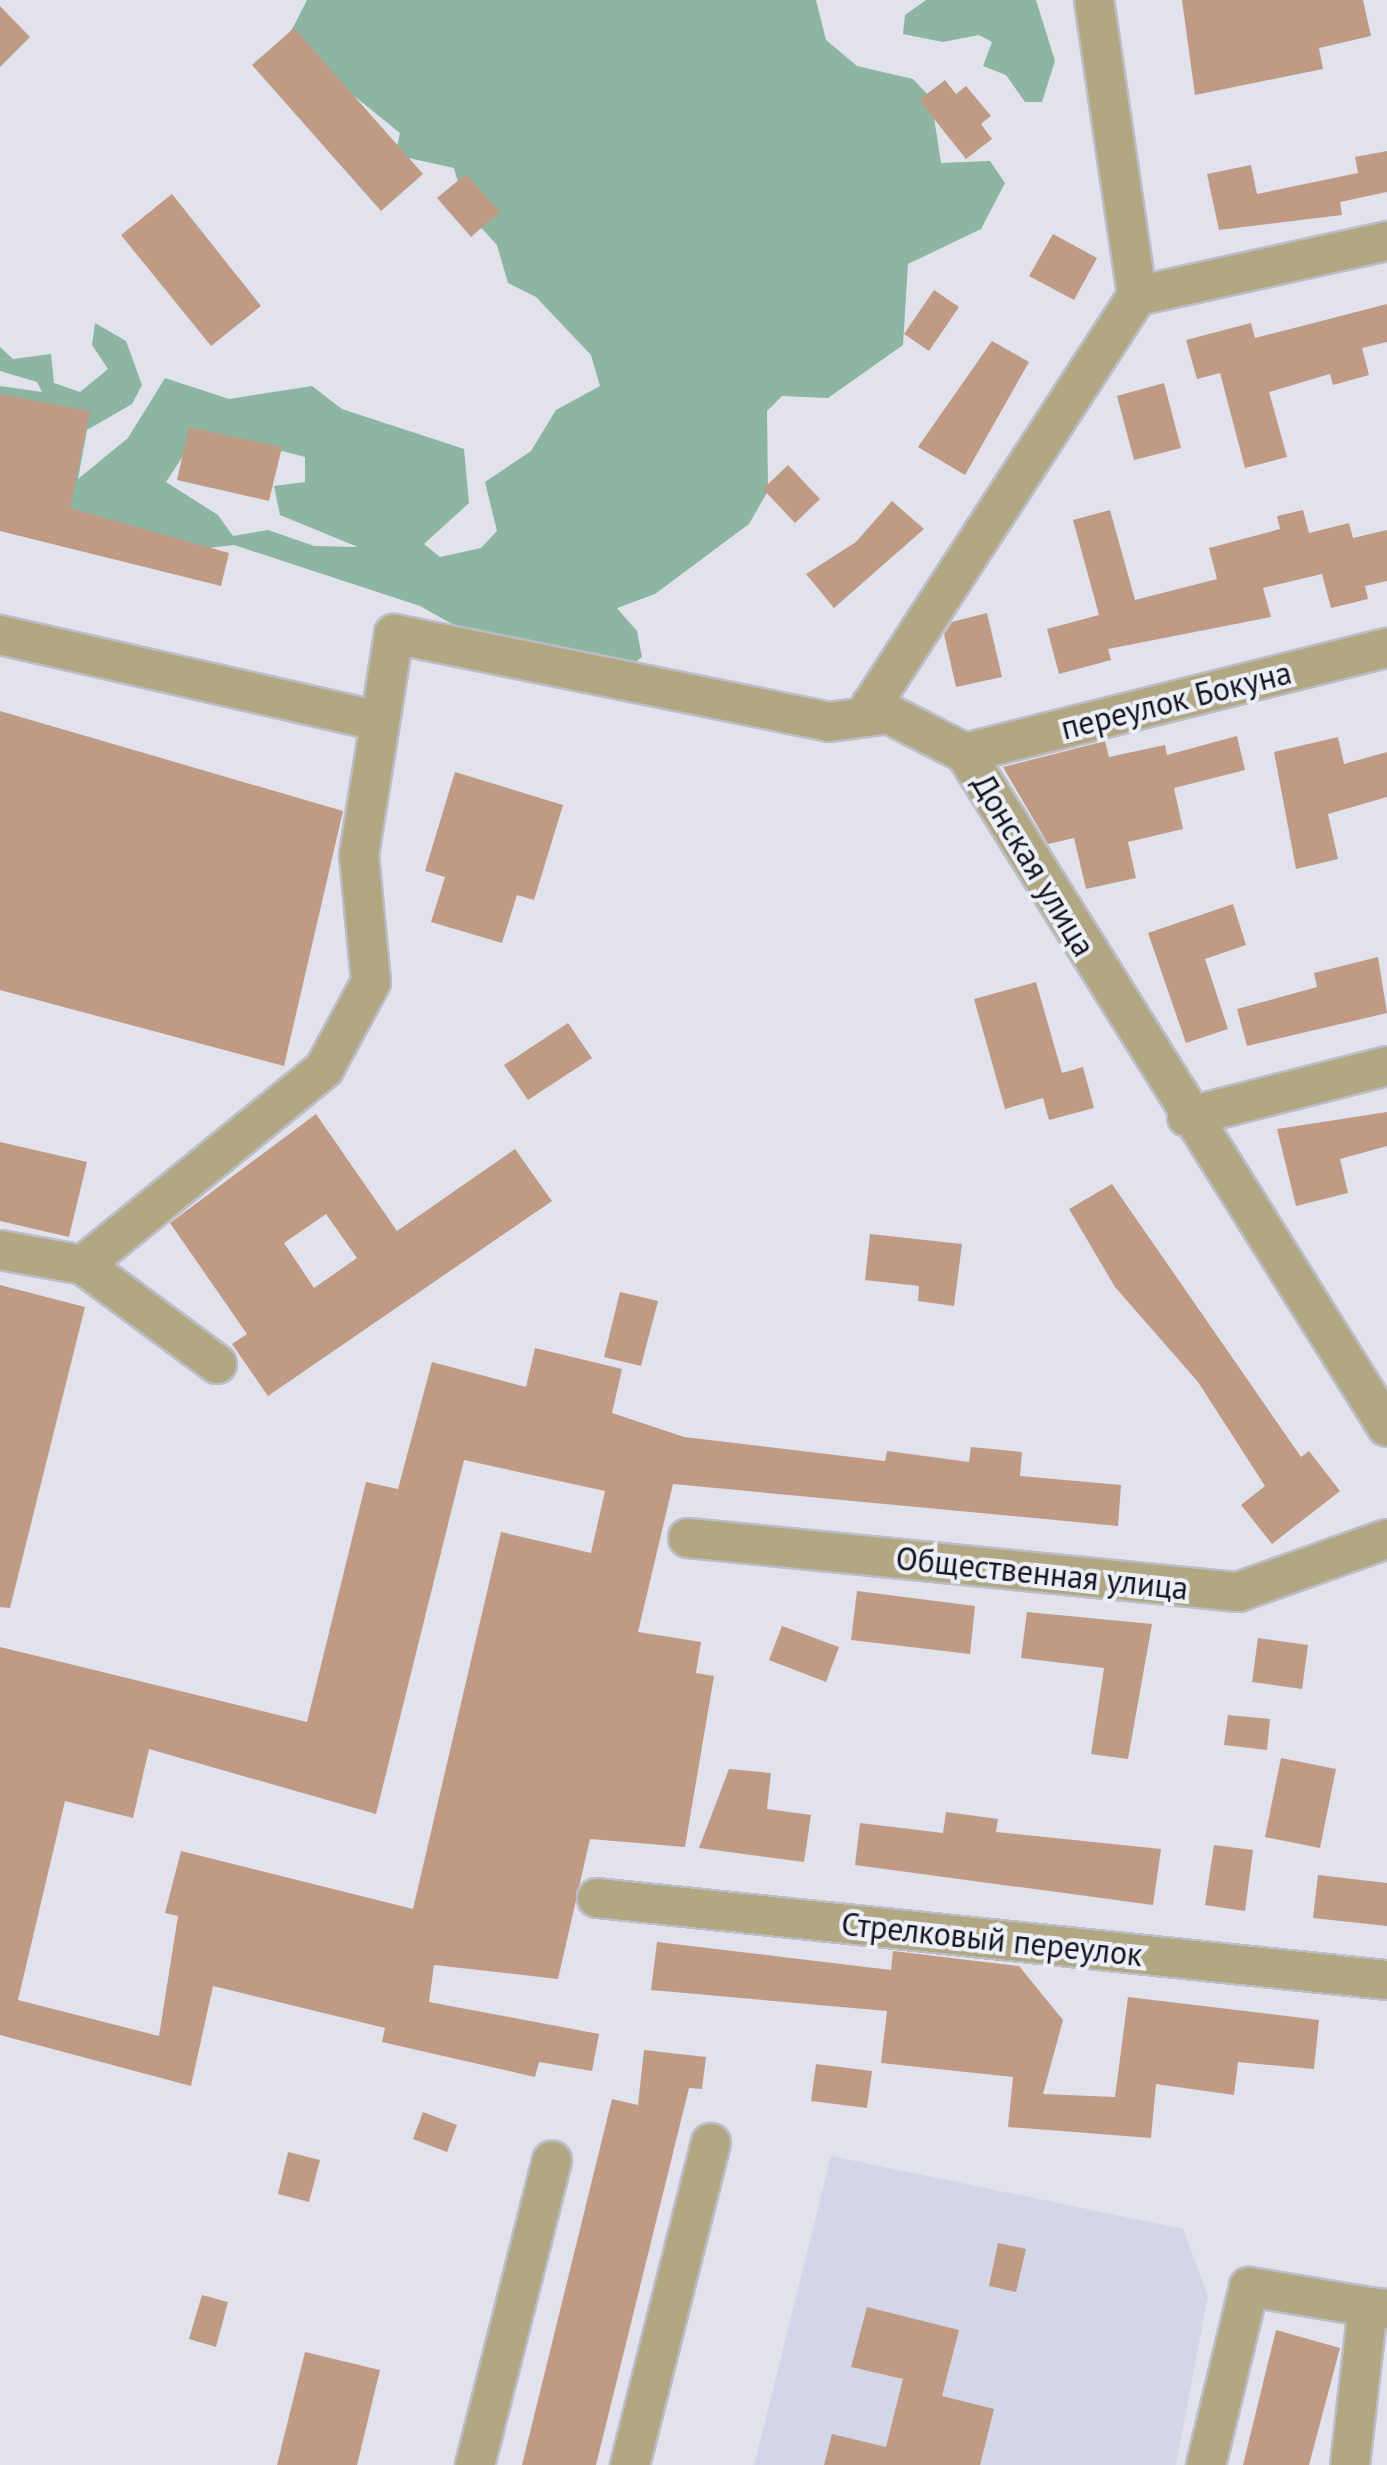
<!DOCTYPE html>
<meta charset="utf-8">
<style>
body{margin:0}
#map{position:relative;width:1387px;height:2465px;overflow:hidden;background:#e1e2ec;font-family:"PT Sans",sans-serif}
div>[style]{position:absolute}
.built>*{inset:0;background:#d3d6e7}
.forest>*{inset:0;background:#8cb5a2}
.building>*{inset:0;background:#bf9b86}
.roads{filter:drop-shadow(2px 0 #bcbdc6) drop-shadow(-2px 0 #bcbdc6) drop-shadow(0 2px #bcbdc6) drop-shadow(0 -2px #bcbdc6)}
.minor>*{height:38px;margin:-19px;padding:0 19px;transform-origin:19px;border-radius:19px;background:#b2a783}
span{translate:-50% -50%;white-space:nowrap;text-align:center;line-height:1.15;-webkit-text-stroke:8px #eef0f9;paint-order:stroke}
.street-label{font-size:32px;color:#141418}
</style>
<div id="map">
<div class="built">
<i style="clip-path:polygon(831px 2156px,1183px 2229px,1208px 2296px,1176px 2465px,754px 2465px)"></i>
</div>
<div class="forest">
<i style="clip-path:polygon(evenodd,307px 0,816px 0,826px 40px,857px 66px,913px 79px,931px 98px,941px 163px,990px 161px,1005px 183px,981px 229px,908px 264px,903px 345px,828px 398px,782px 396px,767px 411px,768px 491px,749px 524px,655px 594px,617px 608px,637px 631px,642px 657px,630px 666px,470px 634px,420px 606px,234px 545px,190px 550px,0 502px,0 386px,42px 392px,37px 382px,0 371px,0 347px,13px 359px,51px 354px,54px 383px,80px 392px,108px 369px,92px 345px,95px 323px,126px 341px,142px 385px,132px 404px,87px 430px,78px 479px,128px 438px,165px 378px,229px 399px,312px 386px,342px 409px,464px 449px,469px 503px,424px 544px,440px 557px,481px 548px,497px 531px,485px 482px,531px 451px,556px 410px,600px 386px,591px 355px,536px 297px,508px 283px,497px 245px,466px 211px,454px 168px,395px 155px,400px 133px,286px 41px,307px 0,240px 440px,305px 457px,305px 482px,274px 486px,280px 515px,358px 547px,314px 546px,268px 530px,233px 536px,218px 515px,166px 482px,187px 450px,240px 440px)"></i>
<i style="clip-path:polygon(926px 0,1036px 0,1055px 61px,1042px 102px,1025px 102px,1006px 75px,983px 66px,992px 42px,979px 35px,943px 42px,903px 34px,905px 15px)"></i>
</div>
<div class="building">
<i style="clip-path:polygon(1182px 0,1363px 0,1371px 36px,1319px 48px,1323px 69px,1195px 95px)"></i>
<i style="clip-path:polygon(0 6px,30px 37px,0 67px)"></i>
<i style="clip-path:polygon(294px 28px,423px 174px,381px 211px,252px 65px)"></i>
<i style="clip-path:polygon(945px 80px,956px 94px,966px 86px,991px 116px,981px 124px,992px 139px,966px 159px,919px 100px)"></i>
<i style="clip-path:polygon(1387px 151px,1387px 192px,1340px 202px,1342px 215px,1219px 230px,1207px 174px,1251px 165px,1257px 194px,1358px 173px,1355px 157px)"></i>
<i style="clip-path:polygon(466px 174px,500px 212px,471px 237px,437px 198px)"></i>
<i style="clip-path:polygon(172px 194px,261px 306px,211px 346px,121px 235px)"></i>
<i style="clip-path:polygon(1053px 234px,1097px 258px,1074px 300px,1029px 276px)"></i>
<i style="clip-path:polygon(934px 290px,959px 307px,929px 351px,904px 334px)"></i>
<i style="clip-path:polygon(1387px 304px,1387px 342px,1362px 348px,1369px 375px,1333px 385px,1330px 374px,1269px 392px,1287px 457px,1245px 468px,1220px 373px,1197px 379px,1186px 340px,1251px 323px,1255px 338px)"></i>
<i style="clip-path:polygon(992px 341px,1029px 362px,965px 475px,918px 447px)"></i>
<i style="clip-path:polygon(1164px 383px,1181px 448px,1134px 460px,1117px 396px)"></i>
<i style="clip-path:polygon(0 394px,90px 411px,70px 508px,229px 553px,221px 586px,0 531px)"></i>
<i style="clip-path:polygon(189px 427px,282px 447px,269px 501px,177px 480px)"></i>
<i style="clip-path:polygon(788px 465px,820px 499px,795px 523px,763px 489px)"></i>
<i style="clip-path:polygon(892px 501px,924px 529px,834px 608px,806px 574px,856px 542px)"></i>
<i style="clip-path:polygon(1110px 510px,1135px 600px,1217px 579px,1209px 548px,1280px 529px,1277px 516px,1303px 510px,1309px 533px,1349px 523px,1353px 538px,1387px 530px,1387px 581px,1365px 586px,1368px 599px,1331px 608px,1322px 574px,1263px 588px,1271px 617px,1108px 649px,1111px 660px,1059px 674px,1047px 629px,1099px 615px,1073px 520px)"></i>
<i style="clip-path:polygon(987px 613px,1002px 677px,956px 687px,944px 634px,952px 622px)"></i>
<i style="clip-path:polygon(0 711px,343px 811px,284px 1066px,0 990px)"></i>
<i style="clip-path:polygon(1237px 736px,1245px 770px,1174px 788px,1183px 829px,1128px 842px,1136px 878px,1086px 889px,1074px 838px,1048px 844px,1003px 767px,1105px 741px,1109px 757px,1165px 745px,1167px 755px)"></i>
<i style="clip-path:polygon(1338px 737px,1344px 764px,1387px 752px,1387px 797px,1328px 814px,1338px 859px,1296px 869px,1274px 752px)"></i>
<i style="clip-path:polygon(455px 772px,563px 805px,534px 900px,517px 895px,502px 943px,431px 922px,445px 877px,425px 871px)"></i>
<i style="clip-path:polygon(1233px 904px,1246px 945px,1205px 959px,1228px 1029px,1186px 1043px,1148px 933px)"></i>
<i style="clip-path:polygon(1378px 957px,1387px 1013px,1247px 1046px,1237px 1009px,1317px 987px,1314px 973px)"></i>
<i style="clip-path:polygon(1036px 982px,1062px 1073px,1083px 1067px,1094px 1108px,1049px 1120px,1043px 1098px,1005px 1109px,974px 999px)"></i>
<i style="clip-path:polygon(568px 1023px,592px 1058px,528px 1100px,504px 1065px)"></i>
<i style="clip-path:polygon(1387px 1112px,1387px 1146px,1340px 1159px,1348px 1193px,1296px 1206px,1277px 1129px)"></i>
<i style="clip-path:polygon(evenodd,316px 1114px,397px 1231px,515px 1149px,552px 1201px,268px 1396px,232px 1344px,247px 1334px,170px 1223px,316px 1114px,326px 1214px,357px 1258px,314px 1288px,284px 1243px,326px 1214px)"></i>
<i style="clip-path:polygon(0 1142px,87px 1162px,69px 1237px,0 1221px)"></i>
<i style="clip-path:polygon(1112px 1184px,1301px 1457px,1309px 1451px,1340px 1491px,1272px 1544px,1241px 1505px,1265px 1486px,1198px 1382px,1115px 1287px,1069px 1209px)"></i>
<i style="clip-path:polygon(870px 1234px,962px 1244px,954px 1306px,918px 1301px,919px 1286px,865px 1280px)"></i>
<i style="clip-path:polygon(0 1285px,85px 1307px,10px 1608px,0 1607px)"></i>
<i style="clip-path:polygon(620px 1292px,658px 1301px,641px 1366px,604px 1357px)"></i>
<i style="clip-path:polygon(evenodd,535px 1348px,622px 1369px,612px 1413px,684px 1437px,885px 1461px,887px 1451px,969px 1462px,971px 1447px,1022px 1452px,1020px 1476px,1121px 1485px,1118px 1526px,673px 1484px,638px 1632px,701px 1642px,696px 1673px,714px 1676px,685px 1847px,590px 1839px,558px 1979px,434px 1965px,429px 2002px,599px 2034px,592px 2071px,539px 2062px,535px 2077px,382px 2042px,385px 2028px,213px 1986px,191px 2086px,0 2035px,0 1647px,307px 1722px,366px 1482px,398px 1489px,432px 1362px,526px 1387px,535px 1348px,464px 1460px,605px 1491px,591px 1553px,501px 1532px,413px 1909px,181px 1851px,165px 1913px,178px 1916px,159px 2036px,18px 2000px,65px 1801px,133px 1818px,149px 1749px,376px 1814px,464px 1460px)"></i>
<i style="clip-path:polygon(857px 1591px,975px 1606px,970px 1654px,851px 1640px)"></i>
<i style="clip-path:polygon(1027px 1612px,1152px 1624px,1128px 1759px,1091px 1754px,1104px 1668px,1021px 1658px)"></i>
<i style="clip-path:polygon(782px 1626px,839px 1647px,826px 1682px,769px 1660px)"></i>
<i style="clip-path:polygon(1258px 1638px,1308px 1645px,1302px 1689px,1252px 1682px)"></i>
<i style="clip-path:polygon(1228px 1715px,1270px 1719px,1267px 1750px,1224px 1745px)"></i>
<i style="clip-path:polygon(1281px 1758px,1336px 1769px,1320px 1848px,1265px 1837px)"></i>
<i style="clip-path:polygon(729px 1769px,771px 1773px,767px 1809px,811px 1815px,804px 1862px,699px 1848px)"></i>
<i style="clip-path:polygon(946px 1812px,998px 1819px,996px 1832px,1161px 1849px,1153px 1905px,855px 1865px,860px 1823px,943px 1833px)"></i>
<i style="clip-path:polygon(1214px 1845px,1253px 1850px,1245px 1911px,1205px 1905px)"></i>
<i style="clip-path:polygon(1318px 1875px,1387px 1883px,1387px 1926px,1313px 1918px)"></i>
<i style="clip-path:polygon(657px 1942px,891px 1970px,893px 1951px,1019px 1966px,1063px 2020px,1043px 2094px,1115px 2097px,1128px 1997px,1319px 2020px,1314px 2069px,1238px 2062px,1234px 2095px,1156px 2084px,1151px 2138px,1008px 2127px,1013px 2077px,881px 2063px,887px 2011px,651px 1990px)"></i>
<i style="clip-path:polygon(644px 2050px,706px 2057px,702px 2089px,689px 2088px,596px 2465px,522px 2465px,612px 2099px,638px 2105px)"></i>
<i style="clip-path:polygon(816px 2064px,872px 2071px,867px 2108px,811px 2101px)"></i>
<i style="clip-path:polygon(423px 2112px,457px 2125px,447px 2152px,413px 2139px)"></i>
<i style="clip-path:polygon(288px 2152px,320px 2160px,309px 2202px,278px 2194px)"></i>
<i style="clip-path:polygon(998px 2243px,1026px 2249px,1016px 2292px,989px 2286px)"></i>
<i style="clip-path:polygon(202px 2295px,228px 2302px,216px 2347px,189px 2339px)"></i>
<i style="clip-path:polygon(867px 2307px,959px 2330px,942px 2396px,994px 2409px,980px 2465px,824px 2465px,832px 2434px,886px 2447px,903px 2379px,851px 2367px)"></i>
<i style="clip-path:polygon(1276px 2330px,1340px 2348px,1309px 2465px,1243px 2465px)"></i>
<i style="clip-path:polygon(305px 2352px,380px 2370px,357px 2465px,277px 2465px)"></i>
</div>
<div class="roads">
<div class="minor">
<i style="left:1094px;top:0;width:299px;rotate:81.7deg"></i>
<i style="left:1137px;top:296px;width:488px;rotate:123deg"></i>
<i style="left:871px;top:705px;width:106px;rotate:27.1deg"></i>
<i style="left:965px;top:753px;width:795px;rotate:57.95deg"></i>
<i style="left:1137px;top:296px;width:256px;rotate:-12.4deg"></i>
<i style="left:0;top:635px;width:389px;rotate:12.8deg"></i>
<i style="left:965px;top:753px;width:435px;rotate:-14deg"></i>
<i style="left:1187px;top:1117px;width:206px;rotate:-14.3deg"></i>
<i style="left:0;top:1250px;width:84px;rotate:10.2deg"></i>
<i style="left:217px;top:1364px;width:167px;rotate:-143.5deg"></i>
<i style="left:83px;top:1265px;width:311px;rotate:-39.1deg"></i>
<i style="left:324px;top:1069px;width:99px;rotate:-61.6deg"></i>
<i style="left:371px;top:982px;width:128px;rotate:-95.4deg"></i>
<i style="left:359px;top:855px;width:224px;rotate:-81deg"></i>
<i style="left:394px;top:634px;width:444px;rotate:11.4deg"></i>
<i style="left:829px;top:722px;width:61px;rotate:-7.6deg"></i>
<i style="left:688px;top:1538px;width:553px;rotate:5.61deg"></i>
<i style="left:1238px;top:1592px;width:158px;rotate:-19.6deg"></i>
<i style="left:597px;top:1898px;width:794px;rotate:5.93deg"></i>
<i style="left:475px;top:2465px;width:314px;rotate:-75.8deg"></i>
<i style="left:630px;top:2465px;width:332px;rotate:-75.9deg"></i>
<i style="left:1206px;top:2465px;width:183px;rotate:-76.4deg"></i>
<i style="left:1249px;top:2287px;width:121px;rotate:9.5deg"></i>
<i style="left:1350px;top:2465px;width:159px;rotate:-83.5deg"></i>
<i style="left:1368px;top:2307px;width:19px;rotate:6deg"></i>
</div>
</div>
<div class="street-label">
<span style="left:1176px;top:700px;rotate:-14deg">переулок Бокуна</span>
<span style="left:1034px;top:865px;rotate:59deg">Донская улица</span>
<span style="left:1042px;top:1573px;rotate:6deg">Общественная улица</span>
<span style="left:992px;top:1939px;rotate:6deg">Стрелковый переулок</span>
</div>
</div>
